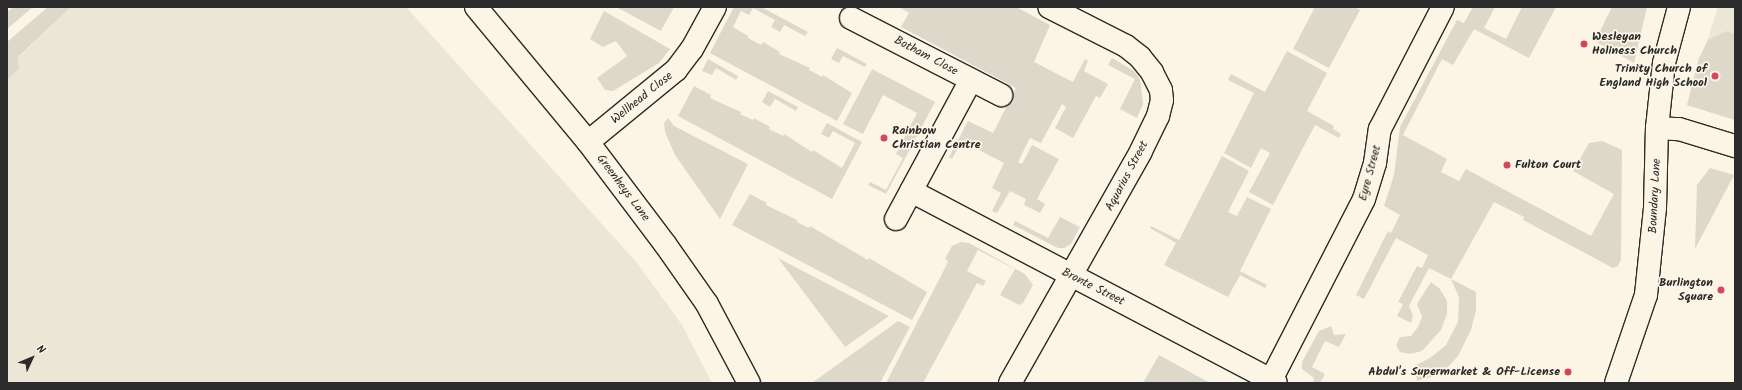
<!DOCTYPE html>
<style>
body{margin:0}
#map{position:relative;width:1742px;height:390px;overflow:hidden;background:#fcf5e5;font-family:Kalam,sans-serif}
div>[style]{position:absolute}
.built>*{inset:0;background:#ece6d7}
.green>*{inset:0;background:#ded8ca}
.roads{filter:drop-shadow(1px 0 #2b2b2b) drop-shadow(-1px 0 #2b2b2b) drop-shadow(0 1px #2b2b2b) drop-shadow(0 -1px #2b2b2b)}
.street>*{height:22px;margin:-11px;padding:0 11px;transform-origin:11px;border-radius:11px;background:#fcf5e5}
.secondary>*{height:22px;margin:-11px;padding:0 11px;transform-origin:11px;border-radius:11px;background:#fcf5e5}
.dots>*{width:11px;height:11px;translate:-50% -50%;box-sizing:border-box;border:2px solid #fcf5e5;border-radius:50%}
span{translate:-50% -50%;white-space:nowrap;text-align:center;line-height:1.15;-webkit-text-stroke:3.5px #fcf5e5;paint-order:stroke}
.poi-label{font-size:12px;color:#2b2b2b;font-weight:700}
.left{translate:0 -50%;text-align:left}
.right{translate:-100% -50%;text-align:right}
.street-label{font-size:12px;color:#2b2b2b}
.frame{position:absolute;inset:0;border:8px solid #2b2b2b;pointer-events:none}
.north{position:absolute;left:12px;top:338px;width:40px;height:40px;-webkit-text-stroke:3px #fcf5e5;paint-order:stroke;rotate:46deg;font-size:11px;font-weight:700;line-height:16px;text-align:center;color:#2b2b2b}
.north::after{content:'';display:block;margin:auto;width:14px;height:18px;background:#2b2b2b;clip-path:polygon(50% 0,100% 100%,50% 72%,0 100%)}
</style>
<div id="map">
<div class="built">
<i style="clip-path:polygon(71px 7px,406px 7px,638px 264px,682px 325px,712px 383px,7px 383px,7px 80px,19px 69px,18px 58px)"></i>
<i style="clip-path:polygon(1718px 7px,1735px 7px,1735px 120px,1687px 105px)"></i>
</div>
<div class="green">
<i style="clip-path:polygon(13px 7px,33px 7px,7px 29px,7px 12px)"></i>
<i style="clip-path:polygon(48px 7px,71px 7px,18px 57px,19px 69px,7px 80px,7px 42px)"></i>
<i style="clip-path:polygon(616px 7px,674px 7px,661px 31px)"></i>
<i style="clip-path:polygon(734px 7px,761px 7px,808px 32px,805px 36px,784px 25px,780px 32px,771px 27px,775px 20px,753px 8px,749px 15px,741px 11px,733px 27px,748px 36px,748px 38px,761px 45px,763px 42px,780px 52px,779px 54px,810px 68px,809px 70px,822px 77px,823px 75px,852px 93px,837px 121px,710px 53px)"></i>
<i style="clip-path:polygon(899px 7px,1016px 7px,1050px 25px,1034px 62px,1073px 82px,1085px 59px,1088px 61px,1084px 71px,1108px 84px,1100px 98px,1096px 96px,1073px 138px,1055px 128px,1066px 107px,1062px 104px,1041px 143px,1030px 138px,1018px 162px,1022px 164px,1032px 145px,1059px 159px,1037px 199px,1045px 204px,1040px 213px,1024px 205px,1026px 199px,1010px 191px,997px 213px,992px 211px,1001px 193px,992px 188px,1004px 163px,962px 141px,952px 159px,949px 157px,968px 121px,993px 133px,1016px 88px,901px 27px,909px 13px)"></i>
<i style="clip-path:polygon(1310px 7px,1355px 7px,1360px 10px,1329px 68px,1293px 49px,1314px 9px)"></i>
<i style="clip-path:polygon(1473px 7px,1495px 7px,1484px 28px,1506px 39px,1522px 7px,1556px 7px,1529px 58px,1474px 29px,1453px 65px,1442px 59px,1403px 135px,1447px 159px,1441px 172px,1459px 181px,1466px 169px,1591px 236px,1614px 194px,1573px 171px,1589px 143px,1602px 141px,1622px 150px,1621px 259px,1618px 266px,1613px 268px,1523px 220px,1524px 217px,1494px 202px,1451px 279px,1476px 292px,1476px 310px,1471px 330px,1458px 356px,1441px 374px,1417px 381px,1414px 366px,1430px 358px,1446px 345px,1458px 322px,1459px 297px,1451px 279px,1429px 268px,1409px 306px,1413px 316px,1411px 323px,1397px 316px,1403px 304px,1398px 302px,1417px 266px,1422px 268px,1428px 255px,1396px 238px,1364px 299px,1356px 295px,1388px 231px,1391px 233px,1400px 215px,1384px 206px,1394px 175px,1400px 127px,1457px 20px,1464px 23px)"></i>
<i style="clip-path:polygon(1612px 7px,1647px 7px,1634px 63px,1595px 41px)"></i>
<i style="clip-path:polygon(604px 11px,670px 49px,659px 63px,613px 91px,605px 90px,597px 78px,627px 56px,616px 41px,603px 47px,590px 39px)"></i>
<i style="clip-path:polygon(1727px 31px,1735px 34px,1735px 120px,1687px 105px,1699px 58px,1708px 40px)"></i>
<i style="clip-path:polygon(837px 48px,867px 64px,865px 67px,843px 56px,839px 63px,831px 59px)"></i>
<i style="clip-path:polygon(1287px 51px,1327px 73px,1307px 111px,1334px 126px,1333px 129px,1341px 134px,1339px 138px,1315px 125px,1273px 205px,1249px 192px,1270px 153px,1261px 148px,1251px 168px,1224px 153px,1254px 93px,1228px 80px,1231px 74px,1265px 92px)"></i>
<i style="clip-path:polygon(1112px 58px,1134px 71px,1140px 79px,1143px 104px,1137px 118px,1120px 109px,1135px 79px,1108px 65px)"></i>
<i style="clip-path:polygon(708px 59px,738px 76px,736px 80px,716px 68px,712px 75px,702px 71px)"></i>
<i style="clip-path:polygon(872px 69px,935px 102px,886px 194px,868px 185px,870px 182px,886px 190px,903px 158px,896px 154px,917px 113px,883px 95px,863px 134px,843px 124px)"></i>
<i style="clip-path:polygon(694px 86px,711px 95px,710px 98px,741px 112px,740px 114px,753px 120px,754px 118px,770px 127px,769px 129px,783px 136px,784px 134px,812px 152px,813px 150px,842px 168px,855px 143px,833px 131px,829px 138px,821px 134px,827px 123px,862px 142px,832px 199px,678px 116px)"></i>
<i style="clip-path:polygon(768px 91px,798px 107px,796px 111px,775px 99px,770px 107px,762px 102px)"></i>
<i style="clip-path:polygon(668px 118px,674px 126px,748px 164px,720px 219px,675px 155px,665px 132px,664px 123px)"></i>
<i style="clip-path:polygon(1222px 156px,1249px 171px,1228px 212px,1237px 216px,1247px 197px,1271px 209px,1240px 271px,1267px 285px,1265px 288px,1240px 275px,1228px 297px,1164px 265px,1176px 243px,1150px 228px,1151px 226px,1179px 240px)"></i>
<i style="clip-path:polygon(1710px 168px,1734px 175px,1695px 249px,1697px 185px)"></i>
<i style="clip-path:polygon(750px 194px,767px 203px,766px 205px,797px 220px,797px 222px,809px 228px,810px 226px,868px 260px,869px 258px,927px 292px,912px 320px,732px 225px)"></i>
<i style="clip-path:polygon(1060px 217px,1080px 227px,1071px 244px,1064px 248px,1058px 248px,1013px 225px,1015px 221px,1048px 238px)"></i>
<i style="clip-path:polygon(961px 242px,969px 243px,1025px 274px,1033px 285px,1023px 303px,1019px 305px,1000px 295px,1015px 269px,978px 250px,967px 271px,986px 281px,983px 286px,977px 283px,923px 383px,886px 383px,946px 266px,948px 261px,945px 259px,952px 246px)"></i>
<i style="clip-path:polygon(778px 258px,889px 316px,845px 347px)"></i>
<i style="clip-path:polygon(1431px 282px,1440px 289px,1447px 301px,1447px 314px,1441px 330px,1422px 351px,1410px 354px,1400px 352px,1396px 345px,1400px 337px,1411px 336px,1418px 327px,1422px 317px,1417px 304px)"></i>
<i style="clip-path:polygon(898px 321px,910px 327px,880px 383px,812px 383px)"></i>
<i style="clip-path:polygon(1331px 326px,1334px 335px,1346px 334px,1339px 347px,1325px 341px,1312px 367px,1325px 374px,1320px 383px,1313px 383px,1314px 378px,1302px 369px,1302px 362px,1319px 331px)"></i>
<i style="clip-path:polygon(1159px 355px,1210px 383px,1143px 383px)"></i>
</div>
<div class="roads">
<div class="street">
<i style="left:851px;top:18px;width:169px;rotate:27.2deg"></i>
<i style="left:1657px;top:128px;width:22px;rotate:3deg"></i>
<i style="left:1679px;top:129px;width:59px;rotate:16.9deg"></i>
<i style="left:588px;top:142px;width:114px;rotate:-39.3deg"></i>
<i style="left:676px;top:70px;width:26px;rotate:-53deg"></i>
<i style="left:692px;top:49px;width:48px;rotate:-61.3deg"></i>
<i style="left:911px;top:191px;width:412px;rotate:27.7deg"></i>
<i style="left:896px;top:219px;width:158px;rotate:-61.7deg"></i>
<i style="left:1271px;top:380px;width:203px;rotate:-62.8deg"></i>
<i style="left:1364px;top:199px;width:38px;rotate:-73deg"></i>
<i style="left:1375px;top:163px;width:34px;rotate:-82deg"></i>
<i style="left:1380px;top:129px;width:137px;rotate:-62.7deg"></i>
<i style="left:1010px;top:383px;width:266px;rotate:-60.5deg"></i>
<i style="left:1141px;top:151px;width:39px;rotate:-64deg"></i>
<i style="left:1158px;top:116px;width:16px;rotate:-76deg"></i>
<i style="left:1162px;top:100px;width:10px;rotate:-96deg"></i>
<i style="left:1161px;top:90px;width:20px;rotate:-117deg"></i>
<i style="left:1152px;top:72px;width:19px;rotate:-129deg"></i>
<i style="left:1140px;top:57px;width:18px;rotate:-142deg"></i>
<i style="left:1126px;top:46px;width:86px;rotate:-153.1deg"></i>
</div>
<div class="secondary">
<i style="left:476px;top:7px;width:175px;rotate:50.3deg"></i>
<i style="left:588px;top:142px;width:128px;rotate:53deg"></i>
<i style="left:665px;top:244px;width:73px;rotate:55deg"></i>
<i style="left:707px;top:304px;width:89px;rotate:62deg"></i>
<i style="left:1616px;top:383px;width:93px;rotate:-71.2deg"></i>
<i style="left:1646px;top:295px;width:87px;rotate:-84.1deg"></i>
<i style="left:1655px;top:208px;width:80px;rotate:-88.6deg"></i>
<i style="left:1657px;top:128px;width:65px;rotate:-83.9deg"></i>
<i style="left:1664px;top:63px;width:58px;rotate:-75deg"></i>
</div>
</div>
<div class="dots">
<i style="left:1584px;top:44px;background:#d1495b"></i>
<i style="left:1715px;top:76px;background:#d1495b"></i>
<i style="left:884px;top:138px;background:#d1495b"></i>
<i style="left:1507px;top:165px;background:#d1495b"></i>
<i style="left:1721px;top:290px;background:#d1495b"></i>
<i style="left:1568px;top:372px;background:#d1495b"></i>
</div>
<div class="poi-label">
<span class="left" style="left:1592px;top:44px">Wesleyan<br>Holiness Church</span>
<span class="right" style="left:1707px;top:76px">Trinity Church of<br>England High School</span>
<span class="left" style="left:892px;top:138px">Rainbow<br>Christian Centre</span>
<span class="left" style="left:1515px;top:165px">Fulton Court</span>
<span class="right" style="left:1713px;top:290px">Burlington<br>Square</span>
<span class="right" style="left:1560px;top:372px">Abdul's Supermarket &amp; Off-License</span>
</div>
<div class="street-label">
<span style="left:926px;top:56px;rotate:28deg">Botham Close</span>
<span style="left:642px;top:98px;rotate:-39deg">Wellhead Close</span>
<span style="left:1370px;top:173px;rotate:-75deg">Eyre Street</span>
<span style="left:1127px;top:176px;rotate:-62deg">Aquarius Street</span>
<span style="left:623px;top:188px;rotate:53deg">Greenheys Lane</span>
<span style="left:1655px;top:196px;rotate:-87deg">Boundary Lane</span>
<span style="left:1093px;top:287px;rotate:27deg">Bronte Street</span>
</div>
<div class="frame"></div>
<div class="north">N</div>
</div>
